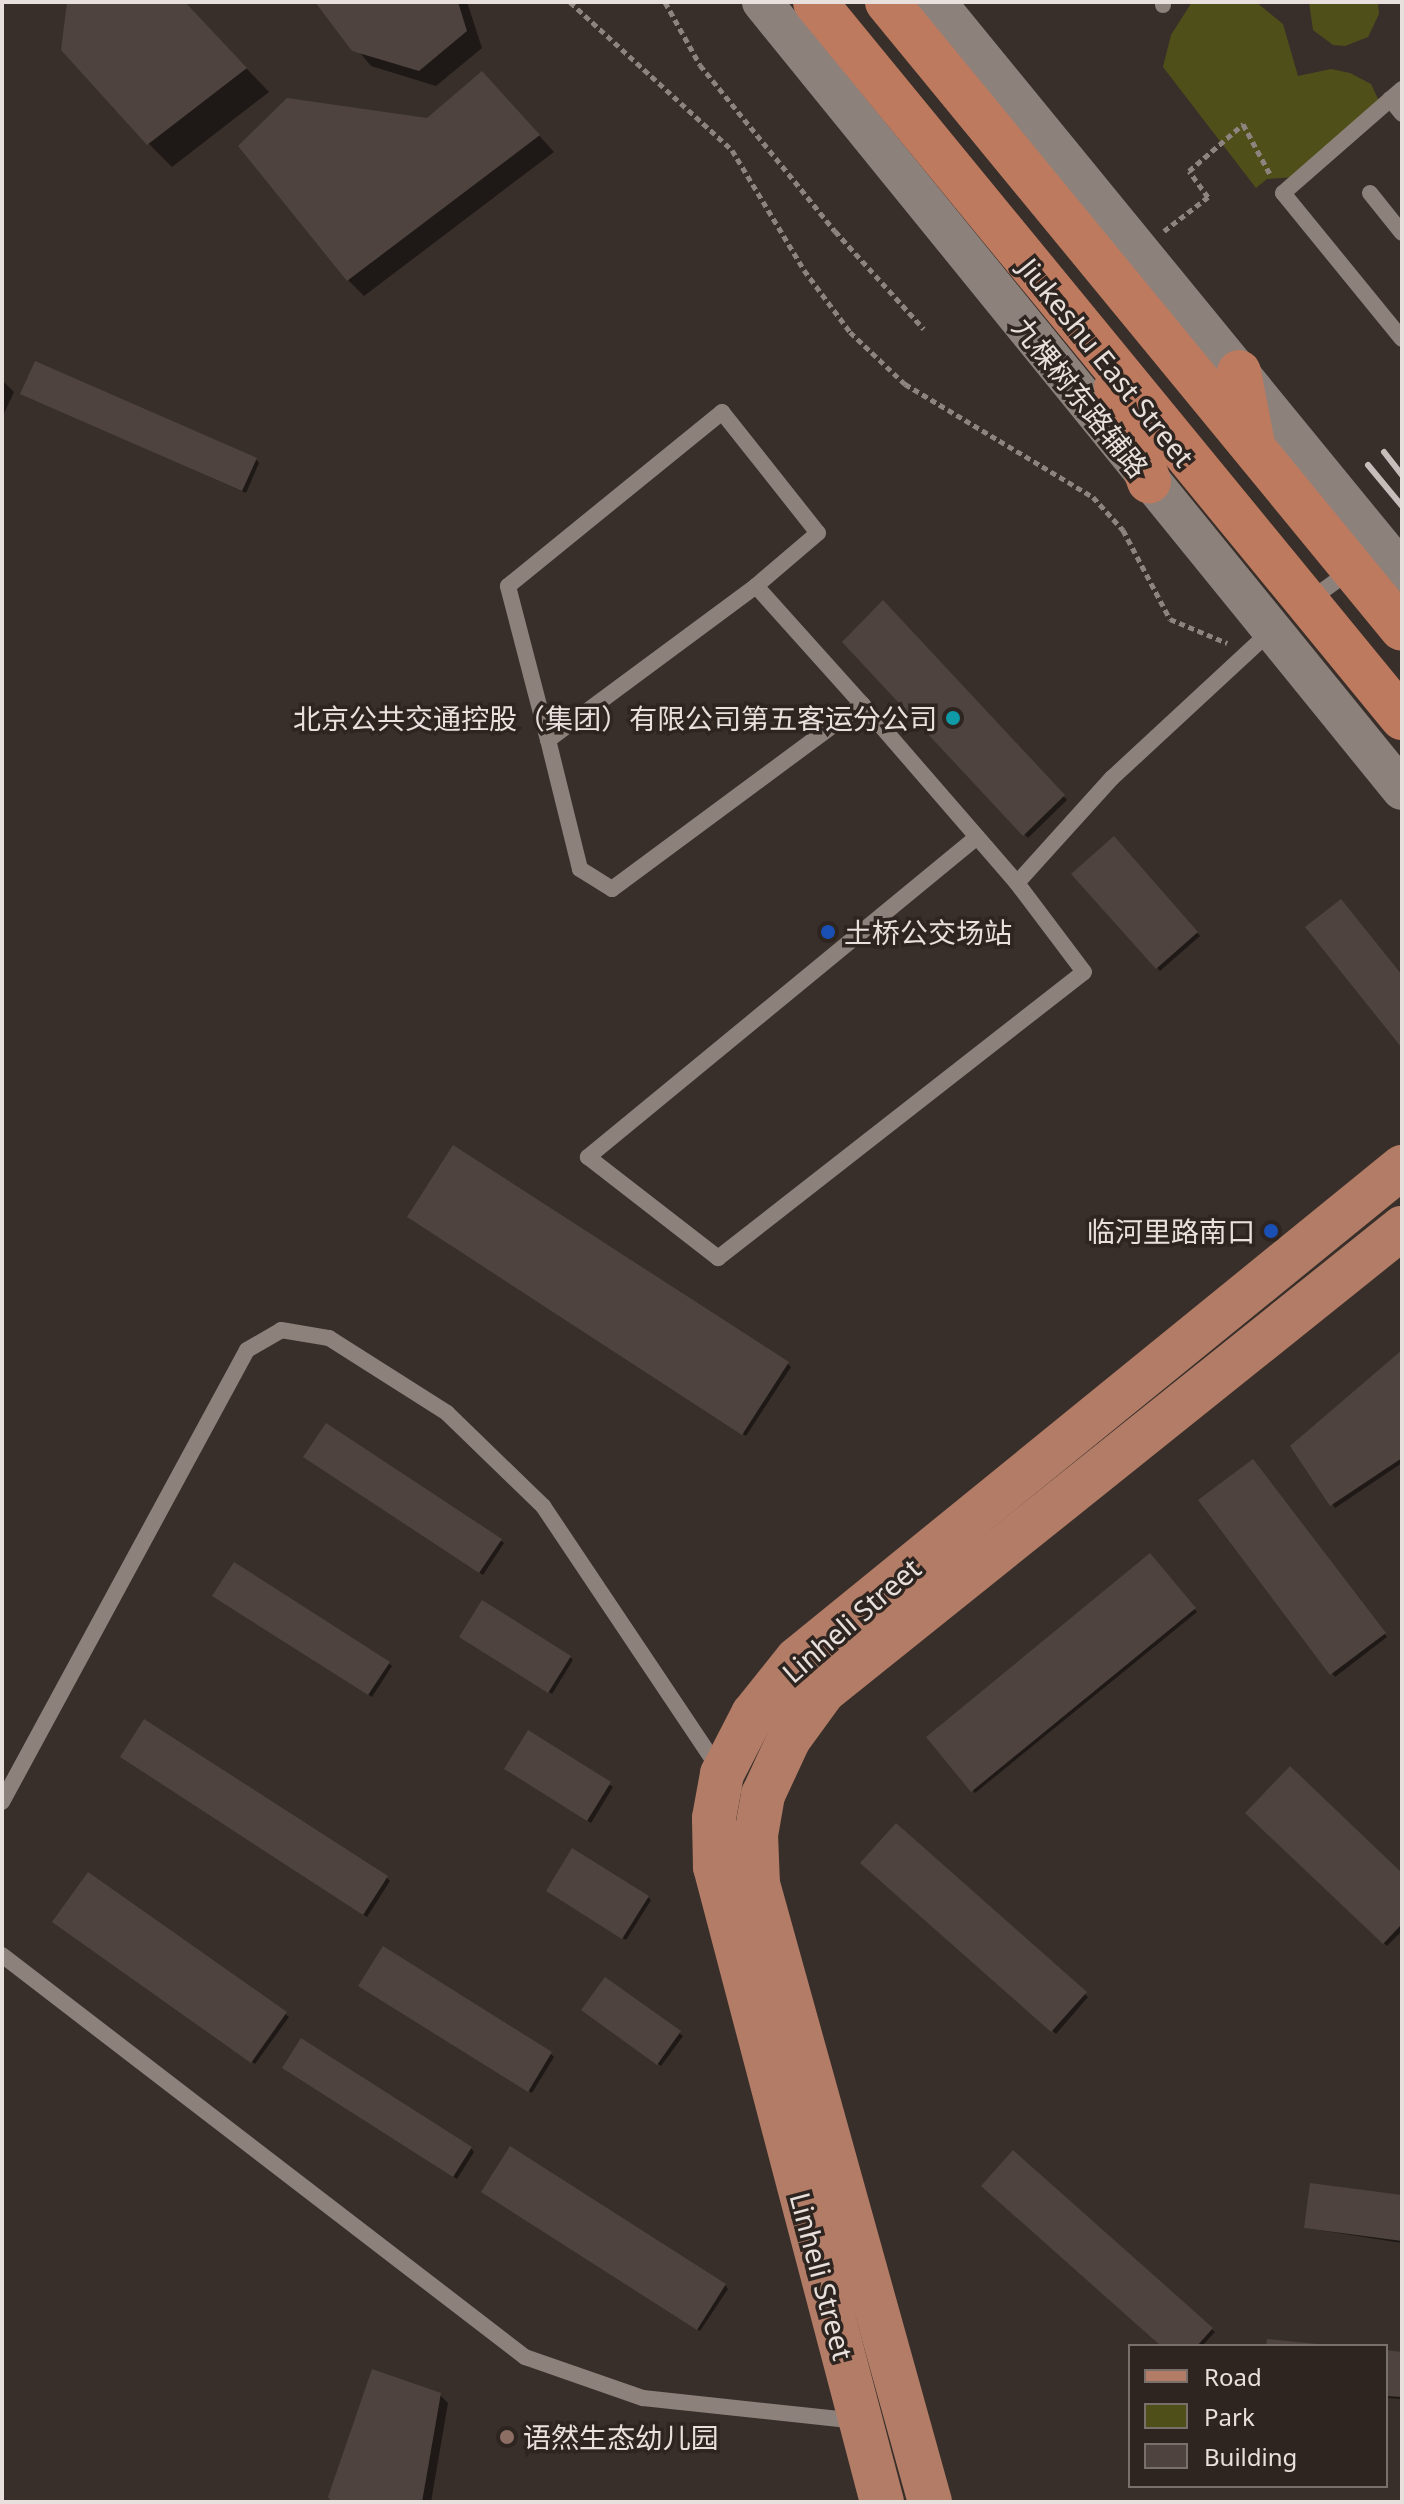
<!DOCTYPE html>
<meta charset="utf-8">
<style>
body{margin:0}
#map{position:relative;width:1404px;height:2504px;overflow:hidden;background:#392f2a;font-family:"Noto Sans","Noto Sans SC",sans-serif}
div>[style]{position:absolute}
.green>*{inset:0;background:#4f4f1a}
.shadow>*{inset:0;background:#0007}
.building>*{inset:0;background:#4e433e}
.path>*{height:5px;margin-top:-2.5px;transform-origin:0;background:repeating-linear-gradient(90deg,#8d8480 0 6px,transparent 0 10px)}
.service>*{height:16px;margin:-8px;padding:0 8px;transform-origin:8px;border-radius:8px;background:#8d817b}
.tertiary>*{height:40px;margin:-20px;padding:0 20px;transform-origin:20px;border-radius:20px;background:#8d817b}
.primary>*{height:44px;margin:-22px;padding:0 22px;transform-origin:22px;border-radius:22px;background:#b27c66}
.trunk>*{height:44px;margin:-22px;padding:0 22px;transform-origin:22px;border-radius:22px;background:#be7a5f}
.rail>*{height:6px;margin:-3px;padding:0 3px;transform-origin:3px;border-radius:3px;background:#c6bebb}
.dots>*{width:22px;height:22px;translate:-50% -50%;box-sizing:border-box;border:4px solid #2f2520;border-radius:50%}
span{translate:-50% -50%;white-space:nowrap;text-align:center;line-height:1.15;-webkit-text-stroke:7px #2f2520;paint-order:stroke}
.street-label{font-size:28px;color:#e7e0dd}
.poi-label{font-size:28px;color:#e7e0dd}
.right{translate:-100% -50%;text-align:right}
.left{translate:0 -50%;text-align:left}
.frame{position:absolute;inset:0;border:4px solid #e7e0dd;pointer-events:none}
.legend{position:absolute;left:1128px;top:2344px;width:260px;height:144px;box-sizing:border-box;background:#2f2520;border:2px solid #79706c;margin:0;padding:10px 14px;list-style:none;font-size:24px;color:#e7e0dd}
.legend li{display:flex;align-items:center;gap:16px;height:40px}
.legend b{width:40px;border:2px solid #79706c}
</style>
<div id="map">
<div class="green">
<i style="clip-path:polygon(1192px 2px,1256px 2px,1283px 24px,1298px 76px,1331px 69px,1350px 73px,1371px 84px,1379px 101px,1295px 177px,1267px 179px,1256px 188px,1163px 67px,1171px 35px)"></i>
<i style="clip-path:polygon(1309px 2px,1378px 2px,1379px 14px,1368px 37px,1345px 46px,1333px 45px,1313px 30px)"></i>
</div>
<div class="shadow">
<i style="clip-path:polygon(69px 2px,183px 2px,269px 92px,172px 167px,149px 144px)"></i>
<i style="clip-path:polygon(317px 2px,467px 2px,482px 48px,436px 86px,371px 66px)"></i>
<i style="clip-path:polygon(498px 90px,554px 152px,364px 296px,348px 280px)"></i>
<i style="clip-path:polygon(2px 380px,14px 392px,2px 418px)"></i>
<i style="clip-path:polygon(23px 394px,256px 459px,259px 463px,246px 493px)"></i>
<i style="clip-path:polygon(883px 603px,1067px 800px,1028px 838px,845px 642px)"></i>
<i style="clip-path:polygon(1114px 839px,1200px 936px,1160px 971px,1074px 874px)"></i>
<i style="clip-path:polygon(454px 1148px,788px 1364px,791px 1367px,746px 1436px,412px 1220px)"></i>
<i style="clip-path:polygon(1402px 1353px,1402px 1463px,1335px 1508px,1293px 1447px)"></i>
<i style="clip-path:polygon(309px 1460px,500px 1540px,504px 1543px,483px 1575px)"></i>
<i style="clip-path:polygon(1256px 1464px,1387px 1637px,1335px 1677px,1332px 1673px)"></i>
<i style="clip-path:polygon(1153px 1559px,1197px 1612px,975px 1793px,972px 1790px)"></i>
<i style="clip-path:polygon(218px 1599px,388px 1663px,392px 1666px,372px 1697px)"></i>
<i style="clip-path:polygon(465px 1640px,570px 1657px,573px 1660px,552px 1694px)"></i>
<i style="clip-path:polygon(145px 1721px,387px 1878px,390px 1881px,367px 1917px,125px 1760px)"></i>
<i style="clip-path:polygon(529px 1733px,613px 1787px,591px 1823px,509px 1772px)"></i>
<i style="clip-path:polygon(1248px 1813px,1402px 1876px,1402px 1931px,1387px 1946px)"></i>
<i style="clip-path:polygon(896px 1826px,1088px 1997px,1056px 2034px,863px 1863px)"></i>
<i style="clip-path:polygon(551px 1894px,648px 1897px,651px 1900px,626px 1940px)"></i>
<i style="clip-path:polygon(58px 1925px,285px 2014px,289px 2017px,255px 2064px)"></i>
<i style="clip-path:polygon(383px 1949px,551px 2054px,554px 2057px,532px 2093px,364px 1988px)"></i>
<i style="clip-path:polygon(606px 1980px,683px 2036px,661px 2066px,587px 2013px)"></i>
<i style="clip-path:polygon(288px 2071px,471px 2148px,474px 2152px,457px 2179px)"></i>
<i style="clip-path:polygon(1013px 2153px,1215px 2332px,1202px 2346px,1164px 2346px)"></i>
<i style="clip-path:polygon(487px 2195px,725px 2285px,728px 2289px,700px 2331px)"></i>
<i style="clip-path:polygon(1402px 2197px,1402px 2243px,1306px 2228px)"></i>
<i style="clip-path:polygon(1386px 2352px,1402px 2354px,1402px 2399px,1386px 2398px)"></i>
<i style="clip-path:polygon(440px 2395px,448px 2403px,431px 2502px,334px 2502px)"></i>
</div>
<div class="building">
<i style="clip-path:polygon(67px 2px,185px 2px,247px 68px,147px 145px,61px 50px)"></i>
<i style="clip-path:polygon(315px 2px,458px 2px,467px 31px,419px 71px,352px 51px)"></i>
<i style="clip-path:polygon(482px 71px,540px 135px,347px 281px,238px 146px,287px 98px,427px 118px)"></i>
<i style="clip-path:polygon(35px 361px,257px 458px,242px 491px,20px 394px)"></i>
<i style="clip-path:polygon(883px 600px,1065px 795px,1023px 836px,842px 642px)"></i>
<i style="clip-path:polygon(1114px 836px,1198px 932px,1156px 969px,1071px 874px)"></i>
<i style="clip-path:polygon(1341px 899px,1402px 975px,1402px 1048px,1305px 927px)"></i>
<i style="clip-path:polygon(453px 1145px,789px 1362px,742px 1435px,407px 1217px)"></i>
<i style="clip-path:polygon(1402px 1350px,1402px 1458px,1330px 1506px,1290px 1446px)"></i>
<i style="clip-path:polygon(326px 1423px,502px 1539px,479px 1573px,303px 1457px)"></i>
<i style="clip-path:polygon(1253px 1459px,1386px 1633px,1330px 1675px,1198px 1500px)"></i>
<i style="clip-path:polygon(1150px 1553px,1196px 1608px,971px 1792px,926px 1737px)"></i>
<i style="clip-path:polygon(234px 1562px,390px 1662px,368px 1695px,212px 1596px)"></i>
<i style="clip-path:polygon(482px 1600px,571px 1656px,548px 1693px,459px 1637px)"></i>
<i style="clip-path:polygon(144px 1719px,388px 1876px,363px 1915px,120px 1757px)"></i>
<i style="clip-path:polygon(528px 1730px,611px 1782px,587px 1821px,504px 1769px)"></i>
<i style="clip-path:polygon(1290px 1766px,1402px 1873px,1402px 1924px,1383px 1944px,1245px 1813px)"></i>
<i style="clip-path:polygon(896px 1823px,1087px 1992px,1051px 2032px,860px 1863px)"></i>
<i style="clip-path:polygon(572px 1848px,649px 1896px,622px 1939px,546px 1891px)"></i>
<i style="clip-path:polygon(88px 1872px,287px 2012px,251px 2063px,52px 1922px)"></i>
<i style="clip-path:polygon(383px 1946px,552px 2052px,528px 2092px,358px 1986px)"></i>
<i style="clip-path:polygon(605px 1977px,681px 2031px,657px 2065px,581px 2010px)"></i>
<i style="clip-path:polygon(301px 2038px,472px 2147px,453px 2177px,282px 2068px)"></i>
<i style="clip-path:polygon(510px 2146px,726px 2284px,697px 2330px,481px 2192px)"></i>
<i style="clip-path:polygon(1013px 2150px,1213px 2328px,1197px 2346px,1161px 2346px,981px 2186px)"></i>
<i style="clip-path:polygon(1310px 2183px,1402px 2195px,1402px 2241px,1304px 2228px)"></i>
<i style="clip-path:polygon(1267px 2339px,1317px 2344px,1317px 2346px,1266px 2346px)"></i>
<i style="clip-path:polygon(1386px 2350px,1402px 2352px,1402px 2397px,1386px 2396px)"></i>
<i style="clip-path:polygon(372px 2369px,441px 2393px,422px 2502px,332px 2502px,328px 2497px)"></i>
</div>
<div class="path">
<i style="left:570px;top:2px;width:219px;rotate:42.4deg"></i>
<i style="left:732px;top:150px;width:140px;rotate:59deg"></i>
<i style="left:804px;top:270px;width:77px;rotate:53.4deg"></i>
<i style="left:850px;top:332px;width:76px;rotate:43.4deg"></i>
<i style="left:905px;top:384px;width:219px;rotate:31deg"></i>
<i style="left:1093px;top:497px;width:45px;rotate:47.7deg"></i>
<i style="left:1123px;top:530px;width:101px;rotate:62.2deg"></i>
<i style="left:1170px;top:619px;width:62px;rotate:22.8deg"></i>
<i style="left:665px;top:2px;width:72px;rotate:60.9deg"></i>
<i style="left:700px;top:65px;width:214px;rotate:50.9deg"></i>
<i style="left:835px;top:231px;width:132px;rotate:47.8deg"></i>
<i style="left:1164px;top:231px;width:56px;rotate:-37.7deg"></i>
<i style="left:1208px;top:197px;width:32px;rotate:-126deg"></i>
<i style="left:1189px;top:171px;width:72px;rotate:-41deg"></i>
<i style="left:1243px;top:124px;width:59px;rotate:61.7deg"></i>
</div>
<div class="service">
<i style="left:1163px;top:5px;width:3px;rotate:-90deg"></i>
<i style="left:1402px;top:89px;width:158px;rotate:138.8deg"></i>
<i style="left:1283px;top:193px;width:188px;rotate:50.8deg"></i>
<i style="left:1390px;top:99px;width:19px;rotate:51deg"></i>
<i style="left:1370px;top:193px;width:51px;rotate:51.3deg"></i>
<i style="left:1307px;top:602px;width:53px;rotate:-35.8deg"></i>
<i style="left:862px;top:704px;width:311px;rotate:143.5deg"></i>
<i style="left:612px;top:889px;width:38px;rotate:-148deg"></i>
<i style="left:580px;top:869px;width:133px;rotate:-103.9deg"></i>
<i style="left:548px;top:740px;width:259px;rotate:-36.5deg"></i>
<i style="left:756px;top:586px;width:159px;rotate:48.1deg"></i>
<i style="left:862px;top:704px;width:237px;rotate:49.1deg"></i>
<i style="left:1017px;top:883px;width:142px;rotate:-47.9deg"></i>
<i style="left:1112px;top:778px;width:219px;rotate:-42.8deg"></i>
<i style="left:548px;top:740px;width:159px;rotate:-104.6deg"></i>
<i style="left:508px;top:586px;width:276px;rotate:-39.1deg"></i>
<i style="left:722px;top:412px;width:154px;rotate:51.6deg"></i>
<i style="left:818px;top:533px;width:82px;rotate:139.5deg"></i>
<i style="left:977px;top:837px;width:504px;rotate:140.56deg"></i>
<i style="left:588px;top:1157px;width:165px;rotate:37.8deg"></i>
<i style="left:718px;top:1258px;width:464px;rotate:-38deg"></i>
<i style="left:1084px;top:972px;width:111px;rotate:-127deg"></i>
<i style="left:2px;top:1802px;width:514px;rotate:-61.54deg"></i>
<i style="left:247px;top:1350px;width:39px;rotate:-30deg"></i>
<i style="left:281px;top:1330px;width:49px;rotate:9.5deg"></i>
<i style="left:329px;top:1338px;width:140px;rotate:32.4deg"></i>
<i style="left:447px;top:1413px;width:134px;rotate:44.1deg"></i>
<i style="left:543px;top:1506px;width:316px;rotate:56.2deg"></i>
<i style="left:2px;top:1955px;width:660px;rotate:37.55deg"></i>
<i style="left:525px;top:2357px;width:125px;rotate:19.2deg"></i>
<i style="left:643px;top:2398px;width:216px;rotate:6.1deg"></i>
</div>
<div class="tertiary">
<i style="left:762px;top:2px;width:1015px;rotate:50.92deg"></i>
<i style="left:936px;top:2px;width:736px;rotate:50.73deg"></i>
</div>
<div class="primary">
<i style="left:882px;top:2502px;width:657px;rotate:-104.73deg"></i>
<i style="left:715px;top:1867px;width:49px;rotate:-91.2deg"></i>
<i style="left:714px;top:1818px;width:45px;rotate:-79.7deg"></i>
<i style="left:722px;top:1774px;width:68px;rotate:-62.7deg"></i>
<i style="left:753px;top:1714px;width:70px;rotate:-51.3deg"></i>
<i style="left:797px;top:1659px;width:780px;rotate:-39.12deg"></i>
<i style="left:930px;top:2502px;width:641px;rotate:-105.55deg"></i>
<i style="left:758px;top:1884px;width:49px;rotate:-92.3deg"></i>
<i style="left:756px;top:1835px;width:41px;rotate:-80.1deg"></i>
<i style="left:763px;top:1795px;width:62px;rotate:-65.1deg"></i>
<i style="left:789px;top:1739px;width:59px;rotate:-53.9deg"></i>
<i style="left:824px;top:1691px;width:741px;rotate:-38.7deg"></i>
</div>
<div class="trunk">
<i style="left:815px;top:2px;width:926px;rotate:50.65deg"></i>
<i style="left:887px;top:2px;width:811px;rotate:50.6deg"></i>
<i style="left:1239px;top:372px;width:74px;rotate:79.1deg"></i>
<i style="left:1116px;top:387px;width:100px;rotate:70.7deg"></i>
</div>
<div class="rail">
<i style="left:1384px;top:452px;width:29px;rotate:52deg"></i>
<i style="left:1368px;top:465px;width:53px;rotate:50.3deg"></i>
</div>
<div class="dots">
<i style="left:953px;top:718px;background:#0f9aa8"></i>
<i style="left:828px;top:932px;background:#1a4fb4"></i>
<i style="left:1271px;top:1231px;background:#1a4fb4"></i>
<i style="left:507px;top:2437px;background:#8d6e63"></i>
</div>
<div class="street-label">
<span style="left:1107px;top:362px;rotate:51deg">Jiukeshu East Street</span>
<span style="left:1081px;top:397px;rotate:51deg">九棵树东路辅路</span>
<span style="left:851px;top:1620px;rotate:-41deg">Linheli Street</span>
<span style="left:822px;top:2276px;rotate:75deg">Linheli Street</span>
</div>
<div class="poi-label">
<span class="right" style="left:937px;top:718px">北京公共交通控股（集团）有限公司第五客运分公司</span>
<span class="left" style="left:844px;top:932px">土桥公交场站</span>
<span class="right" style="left:1255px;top:1231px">临河里路南口</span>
<span class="left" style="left:523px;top:2437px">语然生态幼儿园</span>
</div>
<div class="frame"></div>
<ul class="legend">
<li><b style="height:10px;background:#b27c66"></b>Road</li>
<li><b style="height:22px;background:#4f4f1a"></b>Park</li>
<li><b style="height:22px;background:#4e433e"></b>Building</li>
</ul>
</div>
